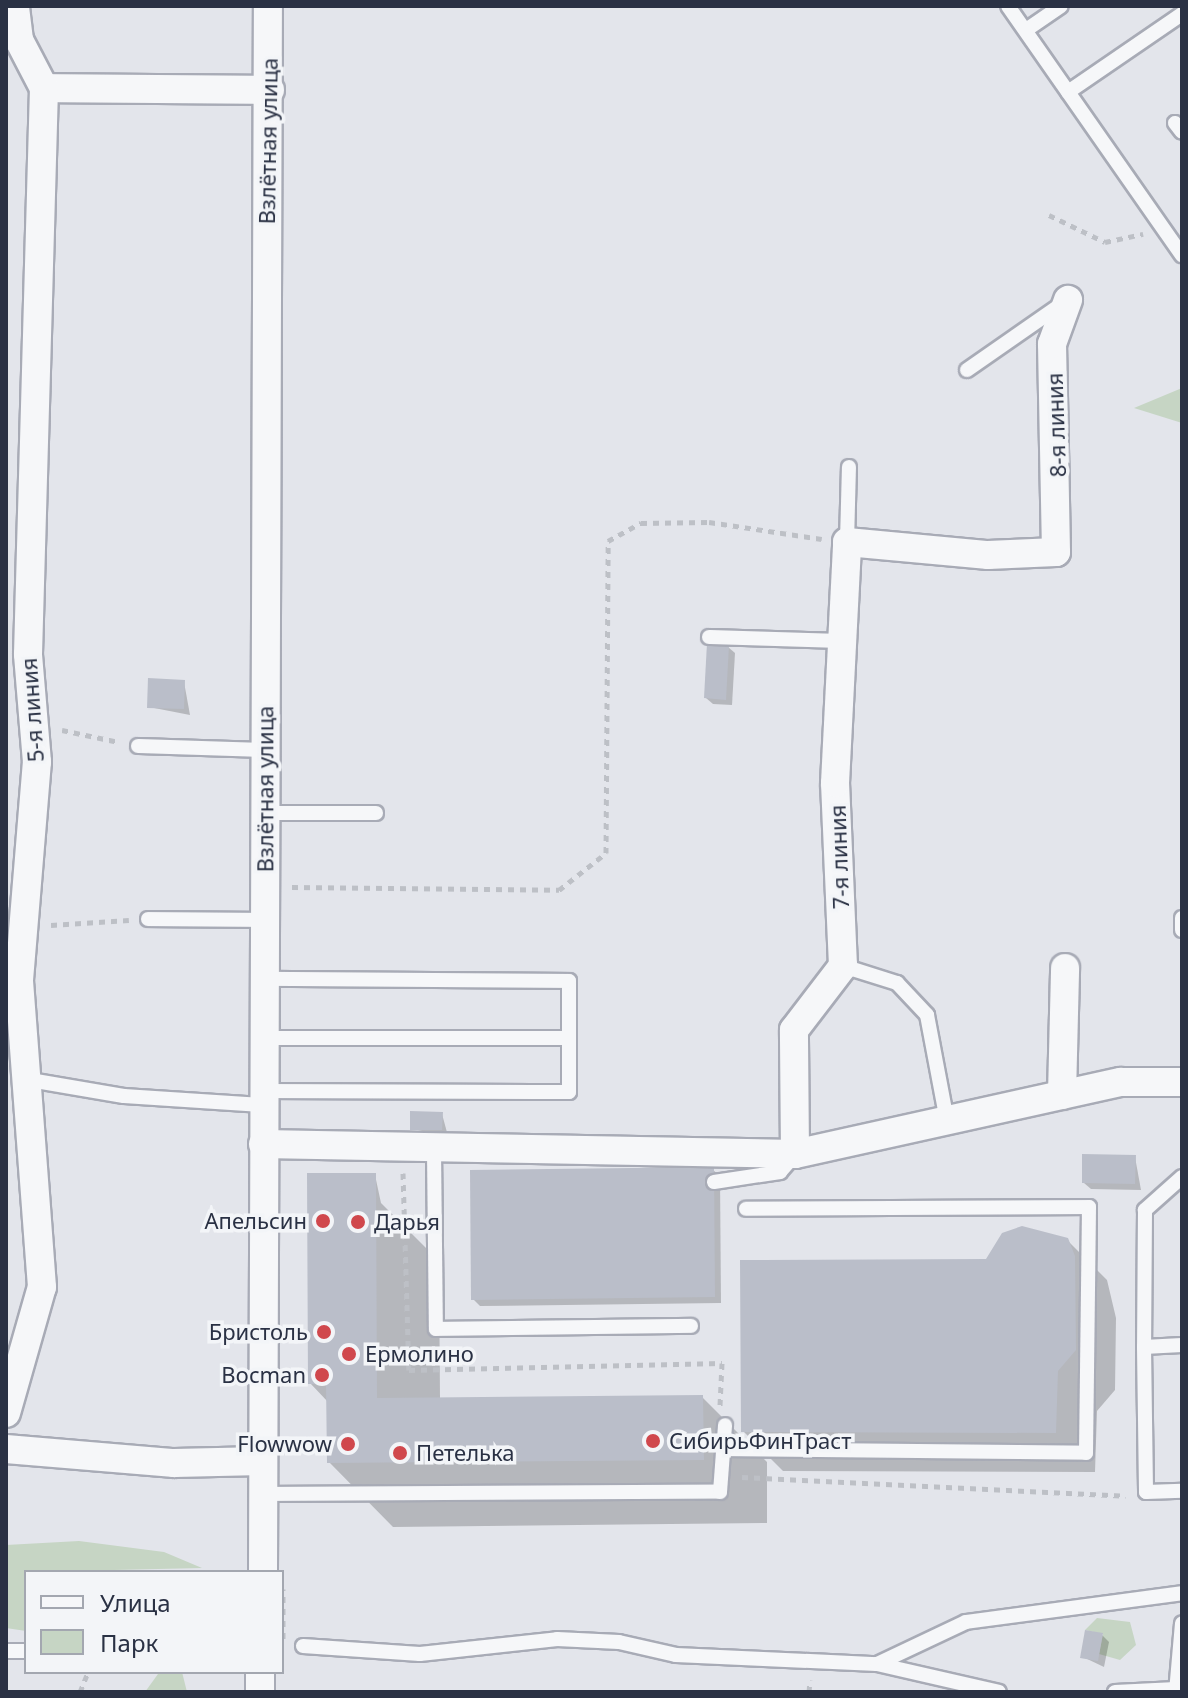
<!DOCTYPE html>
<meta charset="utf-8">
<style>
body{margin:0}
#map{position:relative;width:1188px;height:1698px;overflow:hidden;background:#e3e5eb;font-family:"Noto Sans",sans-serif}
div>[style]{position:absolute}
.green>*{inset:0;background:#c6d5c4}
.shadow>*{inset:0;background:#0003}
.building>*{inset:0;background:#babec9}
.path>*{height:5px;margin-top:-2.5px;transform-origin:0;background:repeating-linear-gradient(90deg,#bdc0c6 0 6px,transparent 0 12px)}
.roads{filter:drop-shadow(2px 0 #a8abb6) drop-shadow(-2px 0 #a8abb6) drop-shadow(0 2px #a8abb6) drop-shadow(0 -2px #a8abb6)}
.service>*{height:14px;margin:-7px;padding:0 7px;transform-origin:7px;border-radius:7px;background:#f6f7f9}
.minor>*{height:28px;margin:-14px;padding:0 14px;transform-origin:14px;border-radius:14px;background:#f6f7f9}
.dots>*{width:22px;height:22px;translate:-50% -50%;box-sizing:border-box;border:4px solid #f3f5f8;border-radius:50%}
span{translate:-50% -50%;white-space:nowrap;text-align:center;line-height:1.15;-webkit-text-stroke:7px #f3f5f8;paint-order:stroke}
.street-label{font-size:22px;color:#2a3144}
.poi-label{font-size:22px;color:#2a3144}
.right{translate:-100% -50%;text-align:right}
.left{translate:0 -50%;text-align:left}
.frame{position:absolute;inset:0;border:8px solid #2a3144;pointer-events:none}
.legend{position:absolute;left:24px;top:1570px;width:260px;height:104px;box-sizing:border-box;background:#f3f5f8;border:2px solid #a3a7b0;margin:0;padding:10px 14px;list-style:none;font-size:24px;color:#2a3144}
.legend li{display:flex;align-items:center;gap:16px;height:40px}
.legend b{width:40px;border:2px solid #a3a7b0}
</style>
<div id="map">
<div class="green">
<i style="clip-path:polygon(1182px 388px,1182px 423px,1134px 408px)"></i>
<i style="clip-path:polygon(79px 1541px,164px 1552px,202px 1568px,26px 1572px,26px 1631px,6px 1628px,6px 1545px)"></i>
<i style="clip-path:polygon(1097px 1618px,1130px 1622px,1136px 1645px,1120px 1660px,1099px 1654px,1103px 1634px,1085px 1630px)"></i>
<i style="clip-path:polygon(182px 1672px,187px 1692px,145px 1692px,158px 1674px)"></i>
</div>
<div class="shadow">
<i style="clip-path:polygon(728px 647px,735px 653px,732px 705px,713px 704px,706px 698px)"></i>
<i style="clip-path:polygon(184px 682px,190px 715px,149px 707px)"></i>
<i style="clip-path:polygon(442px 1114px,448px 1136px,412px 1129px)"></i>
<i style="clip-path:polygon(1135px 1157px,1141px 1190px,1091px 1189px,1084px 1183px)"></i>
<i style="clip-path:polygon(713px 1170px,720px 1176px,721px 1303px,480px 1306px,473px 1299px)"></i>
<i style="clip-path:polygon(375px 1175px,381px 1203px,439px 1261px,440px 1399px,702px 1397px,767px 1462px,767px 1523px,393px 1527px,329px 1462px,328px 1402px,310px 1383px)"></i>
<i style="clip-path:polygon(1067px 1240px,1107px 1280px,1116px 1318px,1115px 1390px,1097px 1411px,1095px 1472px,783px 1471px,743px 1431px,987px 1260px)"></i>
<i style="clip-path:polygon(1102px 1635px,1109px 1642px,1104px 1667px,1083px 1657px)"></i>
</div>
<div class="building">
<i style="clip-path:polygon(707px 643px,729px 645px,726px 700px,704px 698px)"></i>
<i style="clip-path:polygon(148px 678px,185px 680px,184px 709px,147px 708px)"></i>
<i style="clip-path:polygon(410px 1111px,443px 1112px,442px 1130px,410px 1130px)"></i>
<i style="clip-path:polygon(1082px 1154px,1136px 1155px,1135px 1184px,1082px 1183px)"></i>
<i style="clip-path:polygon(714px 1167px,715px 1297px,471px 1300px,470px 1170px)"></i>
<i style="clip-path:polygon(307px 1173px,376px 1173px,377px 1398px,703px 1395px,704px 1460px,327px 1463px,326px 1384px,308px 1384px)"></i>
<i style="clip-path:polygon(1022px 1226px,1068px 1238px,1075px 1256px,1076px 1350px,1058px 1371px,1056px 1433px,741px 1432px,740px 1260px,986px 1259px,1002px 1233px)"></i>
<i style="clip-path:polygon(1085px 1630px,1103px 1633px,1098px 1661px,1080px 1658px)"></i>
</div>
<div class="path">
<i style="left:1049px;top:215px;width:62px;rotate:25.7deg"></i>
<i style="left:1105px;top:242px;width:39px;rotate:-12deg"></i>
<i style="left:62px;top:730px;width:58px;rotate:11.9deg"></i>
<i style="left:292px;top:887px;width:267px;rotate:0.6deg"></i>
<i style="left:559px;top:890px;width:60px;rotate:-38.2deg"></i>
<i style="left:606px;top:853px;width:312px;rotate:-89.6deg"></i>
<i style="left:608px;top:541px;width:38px;rotate:-29deg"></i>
<i style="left:641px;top:523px;width:68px;rotate:-0.8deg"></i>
<i style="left:709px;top:522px;width:114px;rotate:8.6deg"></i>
<i style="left:51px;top:925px;width:78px;rotate:-3.7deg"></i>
<i style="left:403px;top:1173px;width:197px;rotate:88.3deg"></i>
<i style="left:409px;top:1370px;width:313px;rotate:-1.3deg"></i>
<i style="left:722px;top:1363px;width:43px;rotate:92.7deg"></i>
<i style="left:742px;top:1477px;width:384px;rotate:2.8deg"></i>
<i style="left:283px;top:1639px;width:50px;rotate:-90deg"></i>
<i style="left:80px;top:1692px;width:22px;rotate:-68deg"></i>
<i style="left:809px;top:1692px;width:12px;rotate:-85deg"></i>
</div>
<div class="roads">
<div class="service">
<i style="left:1008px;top:6px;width:304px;rotate:55.1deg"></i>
<i style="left:1026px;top:30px;width:42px;rotate:-34.4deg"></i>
<i style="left:1068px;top:92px;width:138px;rotate:-34.4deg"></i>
<i style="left:1175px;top:123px;width:11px;rotate:52deg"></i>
<i style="left:967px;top:370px;width:119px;rotate:-34.8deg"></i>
<i style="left:847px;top:542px;width:75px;rotate:-88.5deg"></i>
<i style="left:709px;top:637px;width:133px;rotate:1.7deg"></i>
<i style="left:138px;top:746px;width:127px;rotate:1.8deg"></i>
<i style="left:265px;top:813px;width:111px"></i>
<i style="left:1182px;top:918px;width:12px;rotate:90deg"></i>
<i style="left:148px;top:919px;width:117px;rotate:0.5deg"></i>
<i style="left:843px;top:966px;width:57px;rotate:17.5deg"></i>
<i style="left:897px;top:983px;width:44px;rotate:46.8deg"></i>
<i style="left:927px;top:1015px;width:108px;rotate:79.3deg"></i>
<i style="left:263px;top:1038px;width:305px"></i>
<i style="left:30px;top:1080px;width:95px;rotate:9.7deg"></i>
<i style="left:124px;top:1096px;width:138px;rotate:3.7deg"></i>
<i style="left:262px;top:1091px;width:307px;rotate:0.2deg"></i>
<i style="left:569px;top:1092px;width:111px;rotate:-90deg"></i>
<i style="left:569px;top:981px;width:305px;rotate:-179.6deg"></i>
<i style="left:434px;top:1150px;width:179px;rotate:89.4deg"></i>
<i style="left:436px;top:1329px;width:255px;rotate:-0.7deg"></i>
<i style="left:1182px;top:1177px;width:50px;rotate:138.3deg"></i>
<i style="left:1145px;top:1210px;width:137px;rotate:90.4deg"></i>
<i style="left:1144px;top:1347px;width:145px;rotate:89.2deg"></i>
<i style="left:1146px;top:1492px;width:36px;rotate:-2deg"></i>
<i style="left:714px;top:1182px;width:67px;rotate:-8.6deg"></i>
<i style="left:780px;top:1172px;width:23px;rotate:-49deg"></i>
<i style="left:1144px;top:1347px;width:38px;rotate:-3deg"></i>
<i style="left:724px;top:1449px;width:362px;rotate:0.6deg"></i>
<i style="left:1086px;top:1453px;width:246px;rotate:-89.3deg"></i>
<i style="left:1089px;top:1207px;width:343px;rotate:179.7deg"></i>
<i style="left:264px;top:1494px;width:456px;rotate:-0.3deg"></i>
<i style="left:720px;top:1492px;width:67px;rotate:-85.7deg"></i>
<i style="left:303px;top:1646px;width:117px;rotate:3.9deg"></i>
<i style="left:420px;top:1654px;width:138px;rotate:-6.2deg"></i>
<i style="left:557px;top:1639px;width:62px;rotate:2.8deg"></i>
<i style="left:619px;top:1642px;width:58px;rotate:12.8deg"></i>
<i style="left:676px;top:1655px;width:201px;rotate:2.6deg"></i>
<i style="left:877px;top:1664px;width:125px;rotate:12.9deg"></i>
<i style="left:6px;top:1651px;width:20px"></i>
<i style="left:877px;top:1664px;width:98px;rotate:-25.3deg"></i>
<i style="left:966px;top:1622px;width:218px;rotate:-7.6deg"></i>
<i style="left:1115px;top:1692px;width:61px;rotate:-2.8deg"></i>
<i style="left:1176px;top:1692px;width:69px;rotate:-85deg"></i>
</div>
<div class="minor">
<i style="left:44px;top:88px;width:226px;rotate:0.5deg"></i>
<i style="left:1062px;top:1095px;width:127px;rotate:-88.6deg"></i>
<i style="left:263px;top:1144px;width:532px;rotate:1.08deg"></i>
<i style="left:795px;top:1154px;width:334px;rotate:-12.5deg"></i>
<i style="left:1121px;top:1082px;width:61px"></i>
<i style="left:795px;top:1154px;width:124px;rotate:-90.5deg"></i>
<i style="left:794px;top:1030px;width:81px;rotate:-52.6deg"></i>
<i style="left:843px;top:966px;width:183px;rotate:-92.5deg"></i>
<i style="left:835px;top:783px;width:241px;rotate:-87.1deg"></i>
<i style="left:847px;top:542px;width:142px;rotate:5.3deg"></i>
<i style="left:988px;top:555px;width:68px;rotate:-2.5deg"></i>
<i style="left:1056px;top:552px;width:208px;rotate:-91.1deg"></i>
<i style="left:1052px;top:344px;width:47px;rotate:-70deg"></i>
<i style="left:6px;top:1413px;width:131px;rotate:-74.1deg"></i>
<i style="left:42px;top:1287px;width:308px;rotate:-94.3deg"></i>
<i style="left:19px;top:980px;width:219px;rotate:-85.3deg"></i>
<i style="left:37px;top:762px;width:108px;rotate:-94.8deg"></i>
<i style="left:28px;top:654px;width:566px;rotate:-88.38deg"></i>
<i style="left:44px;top:88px;width:54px;rotate:-117.5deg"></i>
<i style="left:19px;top:40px;width:34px;rotate:-97deg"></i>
<i style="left:6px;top:1449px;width:169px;rotate:4.8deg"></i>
<i style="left:174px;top:1463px;width:88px;rotate:-1.3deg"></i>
<i style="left:263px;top:1572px;width:1566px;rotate:-89.82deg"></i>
<i style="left:260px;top:1672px;width:20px;rotate:90deg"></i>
</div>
</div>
<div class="dots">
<i style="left:323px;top:1221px;background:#d0484d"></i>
<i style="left:358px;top:1222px;background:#d0484d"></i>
<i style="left:324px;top:1332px;background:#d0484d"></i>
<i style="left:349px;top:1354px;background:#d0484d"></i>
<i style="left:322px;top:1375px;background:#d0484d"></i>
<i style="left:653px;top:1441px;background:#d0484d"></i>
<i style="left:348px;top:1444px;background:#d0484d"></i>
<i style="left:400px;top:1453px;background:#d0484d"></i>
</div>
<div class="street-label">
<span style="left:268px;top:141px;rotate:-89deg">Взлётная улица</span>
<span style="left:1056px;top:425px;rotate:-92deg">8-я линия</span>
<span style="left:32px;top:710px;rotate:-94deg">5-я линия</span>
<span style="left:265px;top:789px;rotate:-90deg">Взлётная улица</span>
<span style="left:839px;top:857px;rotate:-92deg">7-я линия</span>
</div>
<div class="poi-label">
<span class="right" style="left:307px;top:1221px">Апельсин</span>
<span class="left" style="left:374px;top:1222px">Дарья</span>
<span class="right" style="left:308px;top:1332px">Бристоль</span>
<span class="left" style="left:365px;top:1354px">Ермолино</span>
<span class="right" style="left:306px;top:1375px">Bocman</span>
<span class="left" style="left:669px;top:1441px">СибирьФинТраст</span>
<span class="right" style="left:332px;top:1444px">Flowwow</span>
<span class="left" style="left:416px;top:1453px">Петелька</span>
</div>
<div class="frame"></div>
<ul class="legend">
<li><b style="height:10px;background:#f6f7f9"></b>Улица</li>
<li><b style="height:22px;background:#c6d5c4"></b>Парк</li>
</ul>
</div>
